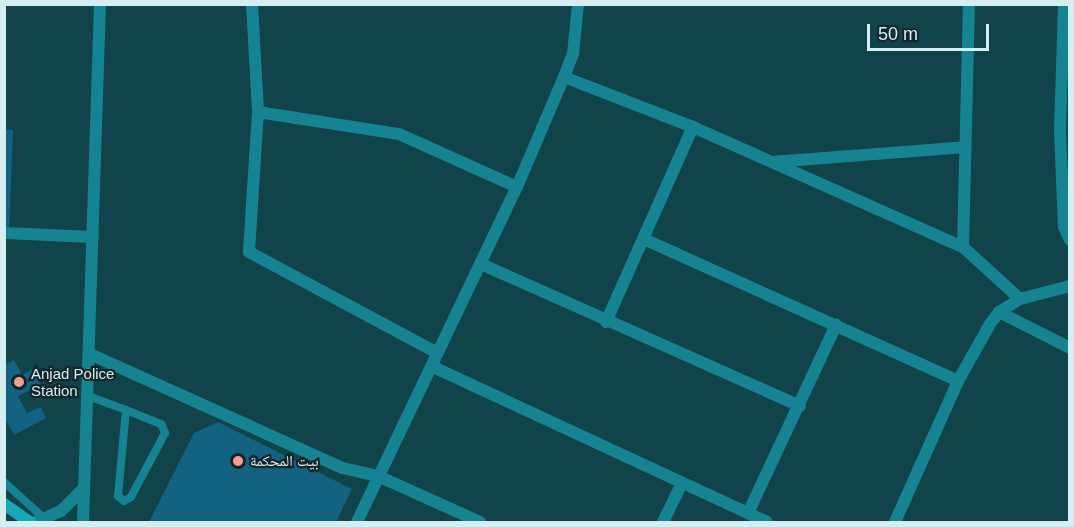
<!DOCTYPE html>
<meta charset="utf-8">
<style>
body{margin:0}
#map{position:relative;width:1074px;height:527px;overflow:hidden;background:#11434b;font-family:Arial,"Noto Naskh Arabic",sans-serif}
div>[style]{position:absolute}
.building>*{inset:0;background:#136281}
.service>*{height:8px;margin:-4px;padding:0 4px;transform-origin:4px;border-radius:4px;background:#168393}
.minor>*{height:12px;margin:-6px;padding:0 6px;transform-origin:6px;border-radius:6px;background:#168393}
.tertiary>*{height:12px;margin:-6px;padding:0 6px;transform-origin:6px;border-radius:6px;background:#168393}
.secondary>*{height:12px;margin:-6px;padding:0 6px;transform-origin:6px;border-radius:6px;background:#18a6ba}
.dots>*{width:16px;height:16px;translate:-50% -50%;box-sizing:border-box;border:3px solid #13262a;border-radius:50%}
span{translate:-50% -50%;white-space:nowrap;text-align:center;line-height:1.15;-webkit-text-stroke:4.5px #13262a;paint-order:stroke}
.poi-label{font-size:15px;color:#d5eef2}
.left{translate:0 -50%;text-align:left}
.frame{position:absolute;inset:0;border:6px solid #d5eef2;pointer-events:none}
.scale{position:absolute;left:867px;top:24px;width:122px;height:27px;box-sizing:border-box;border:3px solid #d5eef2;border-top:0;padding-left:8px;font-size:18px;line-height:21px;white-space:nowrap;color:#d5eef2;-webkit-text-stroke:4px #13262a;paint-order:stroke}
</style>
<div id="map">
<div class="building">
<i style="clip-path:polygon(4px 129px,13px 130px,9px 229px,4px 229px)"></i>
<i style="clip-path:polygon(14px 360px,22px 375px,33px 369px,41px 385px,18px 396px,27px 413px,41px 407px,46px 418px,14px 435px,4px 417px,4px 365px)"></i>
<i style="clip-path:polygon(218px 422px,352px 489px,336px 522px,149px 522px,194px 433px)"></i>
</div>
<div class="service">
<i style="left:88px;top:396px;width:40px;rotate:20.2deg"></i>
<i style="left:126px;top:410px;width:38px;rotate:22deg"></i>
<i style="left:161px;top:424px;width:10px;rotate:66deg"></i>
<i style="left:165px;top:433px;width:72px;rotate:118deg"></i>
<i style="left:131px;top:497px;width:8px;rotate:150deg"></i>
<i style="left:124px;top:501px;width:8px;rotate:-140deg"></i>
<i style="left:118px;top:496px;width:86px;rotate:-84.7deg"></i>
<i style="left:4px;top:482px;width:57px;rotate:42.1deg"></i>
</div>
<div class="minor">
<i style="left:252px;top:4px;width:108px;rotate:86.8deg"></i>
<i style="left:258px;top:112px;width:140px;rotate:93.7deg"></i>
<i style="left:249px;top:252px;width:213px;rotate:28.2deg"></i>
<i style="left:564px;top:77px;width:138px;rotate:21.2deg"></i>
<i style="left:693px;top:127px;width:295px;rotate:24deg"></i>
<i style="left:963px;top:247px;width:77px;rotate:42.4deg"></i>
<i style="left:258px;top:112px;width:143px;rotate:8.9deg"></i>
<i style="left:399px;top:134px;width:129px;rotate:24.2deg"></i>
<i style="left:772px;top:162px;width:194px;rotate:-4.4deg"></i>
<i style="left:4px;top:233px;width:89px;rotate:2.6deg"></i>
<i style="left:646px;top:240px;width:342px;rotate:24.3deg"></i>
<i style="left:963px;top:247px;width:243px;rotate:-88.6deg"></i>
<i style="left:481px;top:264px;width:349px;rotate:24deg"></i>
<i style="left:999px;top:312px;width:80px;rotate:26.9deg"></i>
<i style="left:606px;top:322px;width:214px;rotate:-66deg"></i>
<i style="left:90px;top:354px;width:277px;rotate:24.3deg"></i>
<i style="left:343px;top:468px;width:36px;rotate:13deg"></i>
<i style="left:378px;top:476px;width:112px;rotate:24.3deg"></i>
<i style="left:431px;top:366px;width:370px;rotate:24.9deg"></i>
<i style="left:748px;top:513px;width:208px;rotate:-64.9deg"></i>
<i style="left:36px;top:522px;width:27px;rotate:-24deg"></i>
<i style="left:61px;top:511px;width:30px;rotate:-45deg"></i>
<i style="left:83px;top:522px;width:518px;rotate:-88.12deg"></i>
<i style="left:357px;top:522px;width:371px;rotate:-64.5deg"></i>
<i style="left:517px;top:187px;width:120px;rotate:-66.9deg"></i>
<i style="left:564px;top:77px;width:25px;rotate:-69deg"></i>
<i style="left:573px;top:54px;width:50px;rotate:-84.3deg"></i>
<i style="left:663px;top:522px;width:43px;rotate:-64deg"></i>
<i style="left:895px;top:522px;width:154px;rotate:-65.9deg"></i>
<i style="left:958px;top:381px;width:65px;rotate:-60.7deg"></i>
<i style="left:990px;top:324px;width:15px;rotate:-53deg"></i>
<i style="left:999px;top:312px;width:25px;rotate:-32deg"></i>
<i style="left:1020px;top:299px;width:52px;rotate:-14.6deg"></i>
</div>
<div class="tertiary">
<i style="left:1064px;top:4px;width:125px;rotate:91.8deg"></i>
<i style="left:1060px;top:129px;width:98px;rotate:87.7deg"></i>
<i style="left:1064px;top:227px;width:14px;rotate:65deg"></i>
</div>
<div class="secondary">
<i style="left:4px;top:504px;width:32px;rotate:35deg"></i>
</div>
<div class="dots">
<i style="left:19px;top:382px;background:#f59d8e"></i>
<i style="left:238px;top:461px;background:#f59d8e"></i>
</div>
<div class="poi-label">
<span class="left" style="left:31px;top:382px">Anjad Police<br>Station</span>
<span class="left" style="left:250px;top:461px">بيت المحكمة</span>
</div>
<div class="frame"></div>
<div class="scale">50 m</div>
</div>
